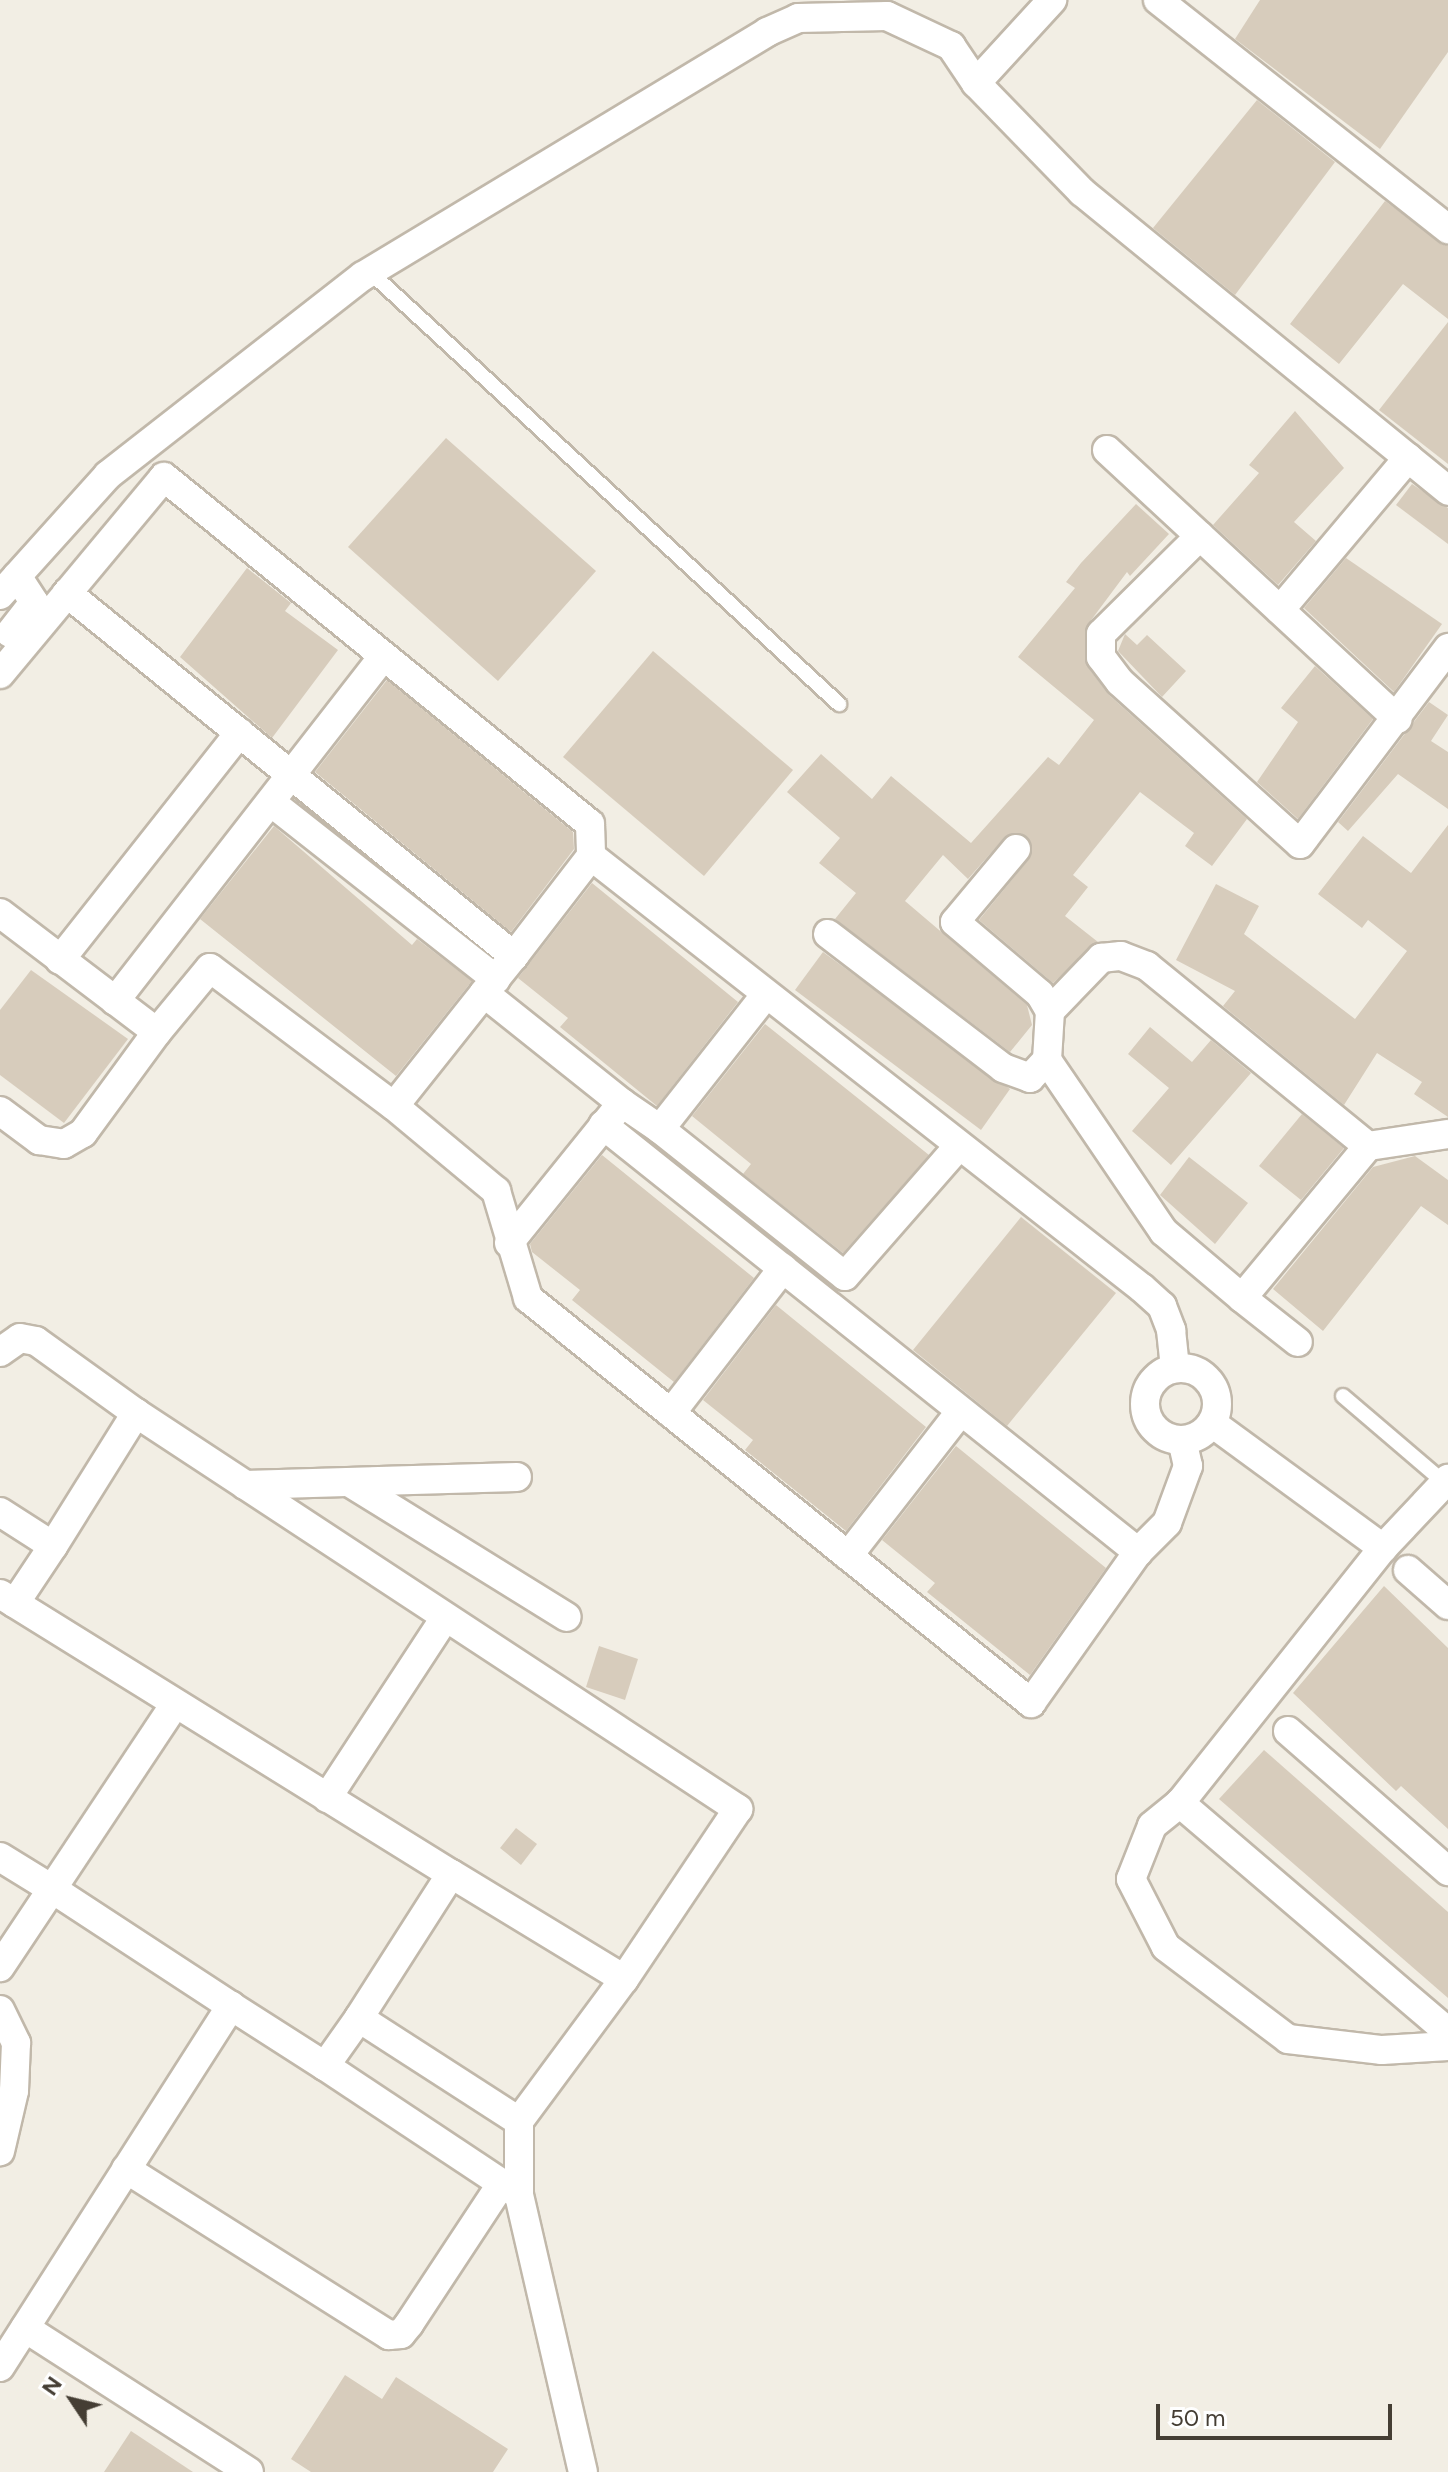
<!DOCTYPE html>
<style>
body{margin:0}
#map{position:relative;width:1448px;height:2472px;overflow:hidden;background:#f2eee4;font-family:Figtree,sans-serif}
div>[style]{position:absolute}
.building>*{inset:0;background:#d7ccbc}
.roads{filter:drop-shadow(2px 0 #c1b8aa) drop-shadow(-2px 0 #c1b8aa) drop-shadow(0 2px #c1b8aa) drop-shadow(0 -2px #c1b8aa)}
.service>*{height:14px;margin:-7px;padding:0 7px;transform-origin:7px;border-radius:7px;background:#fff}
.minor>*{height:28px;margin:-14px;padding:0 14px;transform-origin:14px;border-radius:14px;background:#fff}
.minor>.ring{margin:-14px;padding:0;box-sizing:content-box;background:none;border:28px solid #fff;border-radius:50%}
span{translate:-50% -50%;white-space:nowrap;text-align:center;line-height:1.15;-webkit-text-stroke:7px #fff;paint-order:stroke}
.north{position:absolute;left:32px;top:2360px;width:80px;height:80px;-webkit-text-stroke:6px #fff;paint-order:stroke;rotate:305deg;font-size:22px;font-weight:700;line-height:32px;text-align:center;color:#453e34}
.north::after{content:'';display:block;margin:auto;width:28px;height:36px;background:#453e34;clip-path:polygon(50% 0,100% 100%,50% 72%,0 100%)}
.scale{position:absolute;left:1156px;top:2404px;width:236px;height:36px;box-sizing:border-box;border:4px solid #453e34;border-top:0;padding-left:10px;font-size:24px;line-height:28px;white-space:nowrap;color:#453e34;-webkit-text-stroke:6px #fff;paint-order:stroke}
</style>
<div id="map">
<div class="building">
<i style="clip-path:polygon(1260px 0,1448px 0,1448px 52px,1380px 149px,1235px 39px)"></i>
<i style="clip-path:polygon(1257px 100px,1335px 162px,1235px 295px,1153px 228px)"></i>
<i style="clip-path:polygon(1385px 201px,1448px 246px,1448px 319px,1403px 284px,1339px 364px,1290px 324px)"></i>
<i style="clip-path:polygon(1448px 322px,1448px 464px,1379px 410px)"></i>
<i style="clip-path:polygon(1295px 411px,1344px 468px,1294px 522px,1316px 541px,1278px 585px,1213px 525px,1259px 473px,1249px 465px)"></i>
<i style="clip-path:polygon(446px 438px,596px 571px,498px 681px,348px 547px)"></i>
<i style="clip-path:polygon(1412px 484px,1448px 508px,1448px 544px,1396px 505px)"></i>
<i style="clip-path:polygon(1136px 504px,1169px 534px,1130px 576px,1127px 572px,1086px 627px,1087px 666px,1109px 695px,1247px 819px,1212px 866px,1185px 846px,1194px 833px,1140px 792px,1073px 875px,1088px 887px,1065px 916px,1098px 942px,1053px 983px,979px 920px,1029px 859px,1027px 837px,1004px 838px,968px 879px,943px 855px,905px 901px,1027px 1005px,1032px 1025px,1010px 1052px,835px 919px,856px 893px,819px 863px,840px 838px,787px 792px,821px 754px,872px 799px,891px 776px,971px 843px,1048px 757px,1059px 765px,1094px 720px,1018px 657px,1075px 588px,1066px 582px,1081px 563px)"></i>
<i style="clip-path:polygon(1346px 558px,1442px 624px,1394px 692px,1304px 608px)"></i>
<i style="clip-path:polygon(247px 568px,291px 603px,285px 611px,338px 650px,272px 738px,180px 657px)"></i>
<i style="clip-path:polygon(1125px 634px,1137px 645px,1147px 635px,1186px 671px,1162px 697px,1118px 651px)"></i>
<i style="clip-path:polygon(653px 651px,793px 770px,704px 876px,563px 757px)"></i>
<i style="clip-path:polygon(1315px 666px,1373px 719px,1298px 819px,1257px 782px,1298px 722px,1281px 708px)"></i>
<i style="clip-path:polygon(387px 680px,573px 832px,574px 849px,511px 932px,315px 772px)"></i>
<i style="clip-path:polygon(1429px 702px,1448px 715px,1431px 741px,1448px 752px,1448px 809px,1398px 774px,1348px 831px,1338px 822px)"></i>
<i style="clip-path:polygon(1448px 825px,1448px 1117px,1414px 1094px,1422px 1082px,1377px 1053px,1344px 1105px,1223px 1006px,1235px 991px,1176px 960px,1216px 884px,1259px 906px,1244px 934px,1355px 1019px,1407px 951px,1368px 920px,1362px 928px,1318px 894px,1363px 836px,1411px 873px)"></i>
<i style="clip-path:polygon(274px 826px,412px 945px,417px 939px,472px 981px,396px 1076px,200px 919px)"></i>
<i style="clip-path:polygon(592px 883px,738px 1002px,657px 1106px,560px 1027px,568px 1018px,518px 978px)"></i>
<i style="clip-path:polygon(823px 952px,1010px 1089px,981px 1130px,795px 990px)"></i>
<i style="clip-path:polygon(31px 970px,128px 1039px,64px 1123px,0 1075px,0 1010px)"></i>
<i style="clip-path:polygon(765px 1024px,929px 1155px,843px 1253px,743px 1174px,751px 1164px,692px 1116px)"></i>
<i style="clip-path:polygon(1150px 1027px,1192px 1062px,1211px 1040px,1251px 1073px,1171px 1165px,1132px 1131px,1169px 1088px,1128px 1054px)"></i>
<i style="clip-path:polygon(1302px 1114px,1344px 1148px,1301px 1200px,1259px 1166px)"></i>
<i style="clip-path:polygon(602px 1155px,754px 1278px,674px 1382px,572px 1300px,580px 1290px,532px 1252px,530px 1244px)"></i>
<i style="clip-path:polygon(1415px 1156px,1448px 1180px,1448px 1225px,1421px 1206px,1323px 1331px,1273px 1289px,1373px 1167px)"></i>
<i style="clip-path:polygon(1189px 1157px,1248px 1203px,1215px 1244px,1160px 1195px)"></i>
<i style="clip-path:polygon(1021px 1217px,1116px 1293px,1007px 1426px,913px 1350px)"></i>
<i style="clip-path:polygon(776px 1305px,926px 1427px,846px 1531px,745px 1450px,753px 1440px,703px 1400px)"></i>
<i style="clip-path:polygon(956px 1446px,1106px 1568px,1030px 1675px,927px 1592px,935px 1583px,882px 1540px)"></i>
<i style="clip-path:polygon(1384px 1586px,1448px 1648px,1448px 1829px,1401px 1786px,1396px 1791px,1293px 1693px)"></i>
<i style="clip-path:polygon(599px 1646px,638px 1659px,625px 1700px,586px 1687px)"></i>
<i style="clip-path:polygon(1264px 1750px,1448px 1912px,1448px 1998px,1219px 1799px)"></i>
<i style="clip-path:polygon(516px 1828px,537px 1844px,521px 1865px,500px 1848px)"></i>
<i style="clip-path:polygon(345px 2375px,382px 2399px,396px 2377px,508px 2449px,493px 2472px,311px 2472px,291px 2459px)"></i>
<i style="clip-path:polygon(131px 2431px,193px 2472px,104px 2472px)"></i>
</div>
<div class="roads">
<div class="service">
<i style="left:370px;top:272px;width:638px;rotate:42.65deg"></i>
<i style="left:1343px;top:1396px;width:134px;rotate:40.5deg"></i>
</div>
<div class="minor">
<i style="left:1158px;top:0;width:370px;rotate:38.3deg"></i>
<i style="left:976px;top:83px;width:152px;rotate:45.8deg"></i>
<i style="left:1082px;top:192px;width:473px;rotate:39.2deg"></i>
<i style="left:1107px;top:450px;width:396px;rotate:42.8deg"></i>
<i style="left:1200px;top:536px;width:139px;rotate:135.3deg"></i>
<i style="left:1101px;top:634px;width:23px;rotate:90deg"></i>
<i style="left:1101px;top:657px;width:31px;rotate:53deg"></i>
<i style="left:1120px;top:682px;width:242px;rotate:42deg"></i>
<i style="left:1300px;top:844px;width:246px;rotate:-52.9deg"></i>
<i style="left:67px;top:593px;width:576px;rotate:39.08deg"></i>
<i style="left:514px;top:956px;width:48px;rotate:129deg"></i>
<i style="left:484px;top:993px;width:176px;rotate:38.6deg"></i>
<i style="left:0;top:595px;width:161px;rotate:-48deg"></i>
<i style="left:108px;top:475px;width:323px;rotate:-38deg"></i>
<i style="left:363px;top:276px;width:472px;rotate:-31.1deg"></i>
<i style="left:767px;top:32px;width:34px;rotate:-24deg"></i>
<i style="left:798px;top:18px;width:89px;rotate:-1.3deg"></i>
<i style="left:887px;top:16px;width:71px;rotate:25.1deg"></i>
<i style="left:951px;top:46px;width:45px;rotate:56deg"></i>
<i style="left:976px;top:83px;width:113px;rotate:-47.5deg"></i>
<i style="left:1280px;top:610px;width:199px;rotate:-49.9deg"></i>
<i style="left:10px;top:633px;width:39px;rotate:-52deg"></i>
<i style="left:34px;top:602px;width:31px;rotate:-123deg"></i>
<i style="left:0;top:674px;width:256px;rotate:-50.2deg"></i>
<i style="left:164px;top:477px;width:549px;rotate:39.16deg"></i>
<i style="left:590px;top:824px;width:32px;rotate:88deg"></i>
<i style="left:591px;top:856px;width:700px;rotate:38.1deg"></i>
<i style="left:1142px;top:1288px;width:27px;rotate:42deg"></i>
<i style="left:1162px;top:1306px;width:26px;rotate:69deg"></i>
<i style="left:1171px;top:1330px;width:38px;rotate:84deg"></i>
<i style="left:272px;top:803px;width:285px;rotate:38.2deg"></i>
<i style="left:1016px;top:849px;width:95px;rotate:129.9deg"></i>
<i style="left:955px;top:922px;width:111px;rotate:40.3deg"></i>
<i style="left:1040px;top:994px;width:20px;rotate:60deg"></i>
<i style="left:1050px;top:1011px;width:49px;rotate:93.5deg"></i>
<i style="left:1047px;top:1060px;width:208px;rotate:55.8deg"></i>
<i style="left:1164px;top:1232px;width:102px;rotate:40.2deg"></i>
<i style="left:1242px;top:1298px;width:197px;rotate:-50.3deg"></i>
<i style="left:0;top:913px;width:197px;rotate:37.2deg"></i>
<i style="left:157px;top:1032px;width:83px;rotate:-50.4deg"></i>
<i style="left:210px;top:968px;width:230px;rotate:36.9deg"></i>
<i style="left:828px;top:934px;width:220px;rotate:37.4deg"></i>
<i style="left:1003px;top:1068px;width:29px;rotate:20deg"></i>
<i style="left:1030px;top:1078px;width:25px;rotate:-47deg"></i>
<i style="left:514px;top:956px;width:126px;rotate:-52.4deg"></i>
<i style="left:60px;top:960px;width:290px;rotate:-51.7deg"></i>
<i style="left:484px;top:993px;width:144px;rotate:128.5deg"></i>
<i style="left:394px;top:1106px;width:133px;rotate:39.8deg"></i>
<i style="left:496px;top:1191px;width:112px;rotate:73.3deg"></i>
<i style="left:528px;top:1298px;width:646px;rotate:38.84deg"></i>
<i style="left:1031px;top:1703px;width:185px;rotate:-54.7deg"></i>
<i style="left:1138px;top:1552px;width:41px;rotate:-45deg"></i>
<i style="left:1167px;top:1523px;width:61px;rotate:-69.8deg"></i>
<i style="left:1188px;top:1466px;width:26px;rotate:-103deg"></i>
<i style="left:115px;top:1001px;width:437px;rotate:-52.1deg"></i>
<i style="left:1050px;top:1011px;width:74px;rotate:-46.1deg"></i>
<i style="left:1101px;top:958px;width:20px;rotate:-6deg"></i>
<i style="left:1121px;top:956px;width:28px;rotate:21deg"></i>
<i style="left:1147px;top:966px;width:285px;rotate:39.2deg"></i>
<i style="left:1368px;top:1146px;width:81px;rotate:-8.5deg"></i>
<i style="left:0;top:1111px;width:49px;rotate:36.6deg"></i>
<i style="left:39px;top:1140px;width:25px;rotate:9deg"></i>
<i style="left:64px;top:1144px;width:22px;rotate:-30deg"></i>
<i style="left:83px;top:1133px;width:125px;rotate:-53.8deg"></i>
<i style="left:603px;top:1125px;width:685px;rotate:38.59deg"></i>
<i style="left:660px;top:1129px;width:236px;rotate:38.5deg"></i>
<i style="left:845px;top:1276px;width:173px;rotate:-48.8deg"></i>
<i style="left:509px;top:1243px;width:180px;rotate:-51.1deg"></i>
<i style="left:622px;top:1103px;width:46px;rotate:34.4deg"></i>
<i style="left:660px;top:1129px;width:168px;rotate:-51.8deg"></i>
<i style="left:1242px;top:1298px;width:71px;rotate:38.2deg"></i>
<i style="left:0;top:1352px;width:24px;rotate:-35deg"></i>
<i style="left:20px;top:1338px;width:16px;rotate:11deg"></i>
<i style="left:36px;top:1341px;width:123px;rotate:35.8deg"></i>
<i style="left:136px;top:1413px;width:721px;rotate:33.34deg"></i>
<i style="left:738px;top:1809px;width:205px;rotate:123.8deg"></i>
<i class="ring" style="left:1145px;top:1368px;width:44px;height:44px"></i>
<i style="left:671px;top:1413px;width:183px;rotate:-52.3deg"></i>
<i style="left:1212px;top:1423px;width:212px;rotate:36.2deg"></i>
<i style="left:349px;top:1482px;width:256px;rotate:31.8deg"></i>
<i style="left:245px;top:1485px;width:272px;rotate:-1.7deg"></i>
<i style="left:0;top:1512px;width:63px;rotate:32.7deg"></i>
<i style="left:53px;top:1546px;width:69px;rotate:123.7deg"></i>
<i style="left:53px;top:1546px;width:157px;rotate:-58deg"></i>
<i style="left:848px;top:1556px;width:182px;rotate:-52.1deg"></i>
<i style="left:1408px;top:1570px;width:53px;rotate:41.2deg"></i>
<i style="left:0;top:1594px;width:531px;rotate:31.83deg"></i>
<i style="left:1288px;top:1731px;width:213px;rotate:41.2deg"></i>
<i style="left:327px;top:1798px;width:215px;rotate:-56.8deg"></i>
<i style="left:1180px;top:1803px;width:326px;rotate:-51.5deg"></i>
<i style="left:1383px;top:1548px;width:95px;rotate:-46.7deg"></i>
<i style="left:0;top:1857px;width:61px;rotate:31.6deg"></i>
<i style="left:52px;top:1889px;width:94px;rotate:123.7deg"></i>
<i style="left:231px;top:2006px;width:112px;rotate:32.6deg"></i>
<i style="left:325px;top:2066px;width:59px;rotate:-54.7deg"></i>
<i style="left:0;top:2010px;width:37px;rotate:64deg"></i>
<i style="left:16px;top:2043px;width:48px;rotate:92.4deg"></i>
<i style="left:14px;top:2091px;width:62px;rotate:103.1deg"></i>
<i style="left:1448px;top:2032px;width:353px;rotate:-139.5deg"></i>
<i style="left:1180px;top:1803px;width:36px;rotate:141deg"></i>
<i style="left:1152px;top:1826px;width:57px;rotate:111.6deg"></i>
<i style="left:1131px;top:1879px;width:76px;rotate:62.8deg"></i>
<i style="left:1166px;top:1947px;width:153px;rotate:37deg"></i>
<i style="left:1288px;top:2039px;width:95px;rotate:6.7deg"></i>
<i style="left:1382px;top:2050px;width:66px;rotate:-3.5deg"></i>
<i style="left:325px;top:2066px;width:228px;rotate:33.6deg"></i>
<i style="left:519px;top:2121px;width:177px;rotate:-53.5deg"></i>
<i style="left:624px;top:1979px;width:202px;rotate:-148.7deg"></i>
<i style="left:451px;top:1874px;width:171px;rotate:122.6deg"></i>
<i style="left:359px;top:2018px;width:190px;rotate:32.8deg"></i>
<i style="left:519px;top:2121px;width:74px;rotate:90deg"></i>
<i style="left:519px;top:2195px;width:284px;rotate:77deg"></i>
<i style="left:126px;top:2169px;width:311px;rotate:32.3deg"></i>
<i style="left:389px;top:2335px;width:12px;rotate:-5deg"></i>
<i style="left:401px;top:2334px;width:13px;rotate:-51deg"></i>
<i style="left:409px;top:2324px;width:169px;rotate:-56.6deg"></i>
<i style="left:25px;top:2328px;width:266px;rotate:32.7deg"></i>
<i style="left:0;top:2367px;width:429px;rotate:-57.4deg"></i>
<i style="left:231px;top:2006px;width:214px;rotate:-146.8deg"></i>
<i style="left:52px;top:1889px;width:222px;rotate:-56.4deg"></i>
</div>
</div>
<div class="north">N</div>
<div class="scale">50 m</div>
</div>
